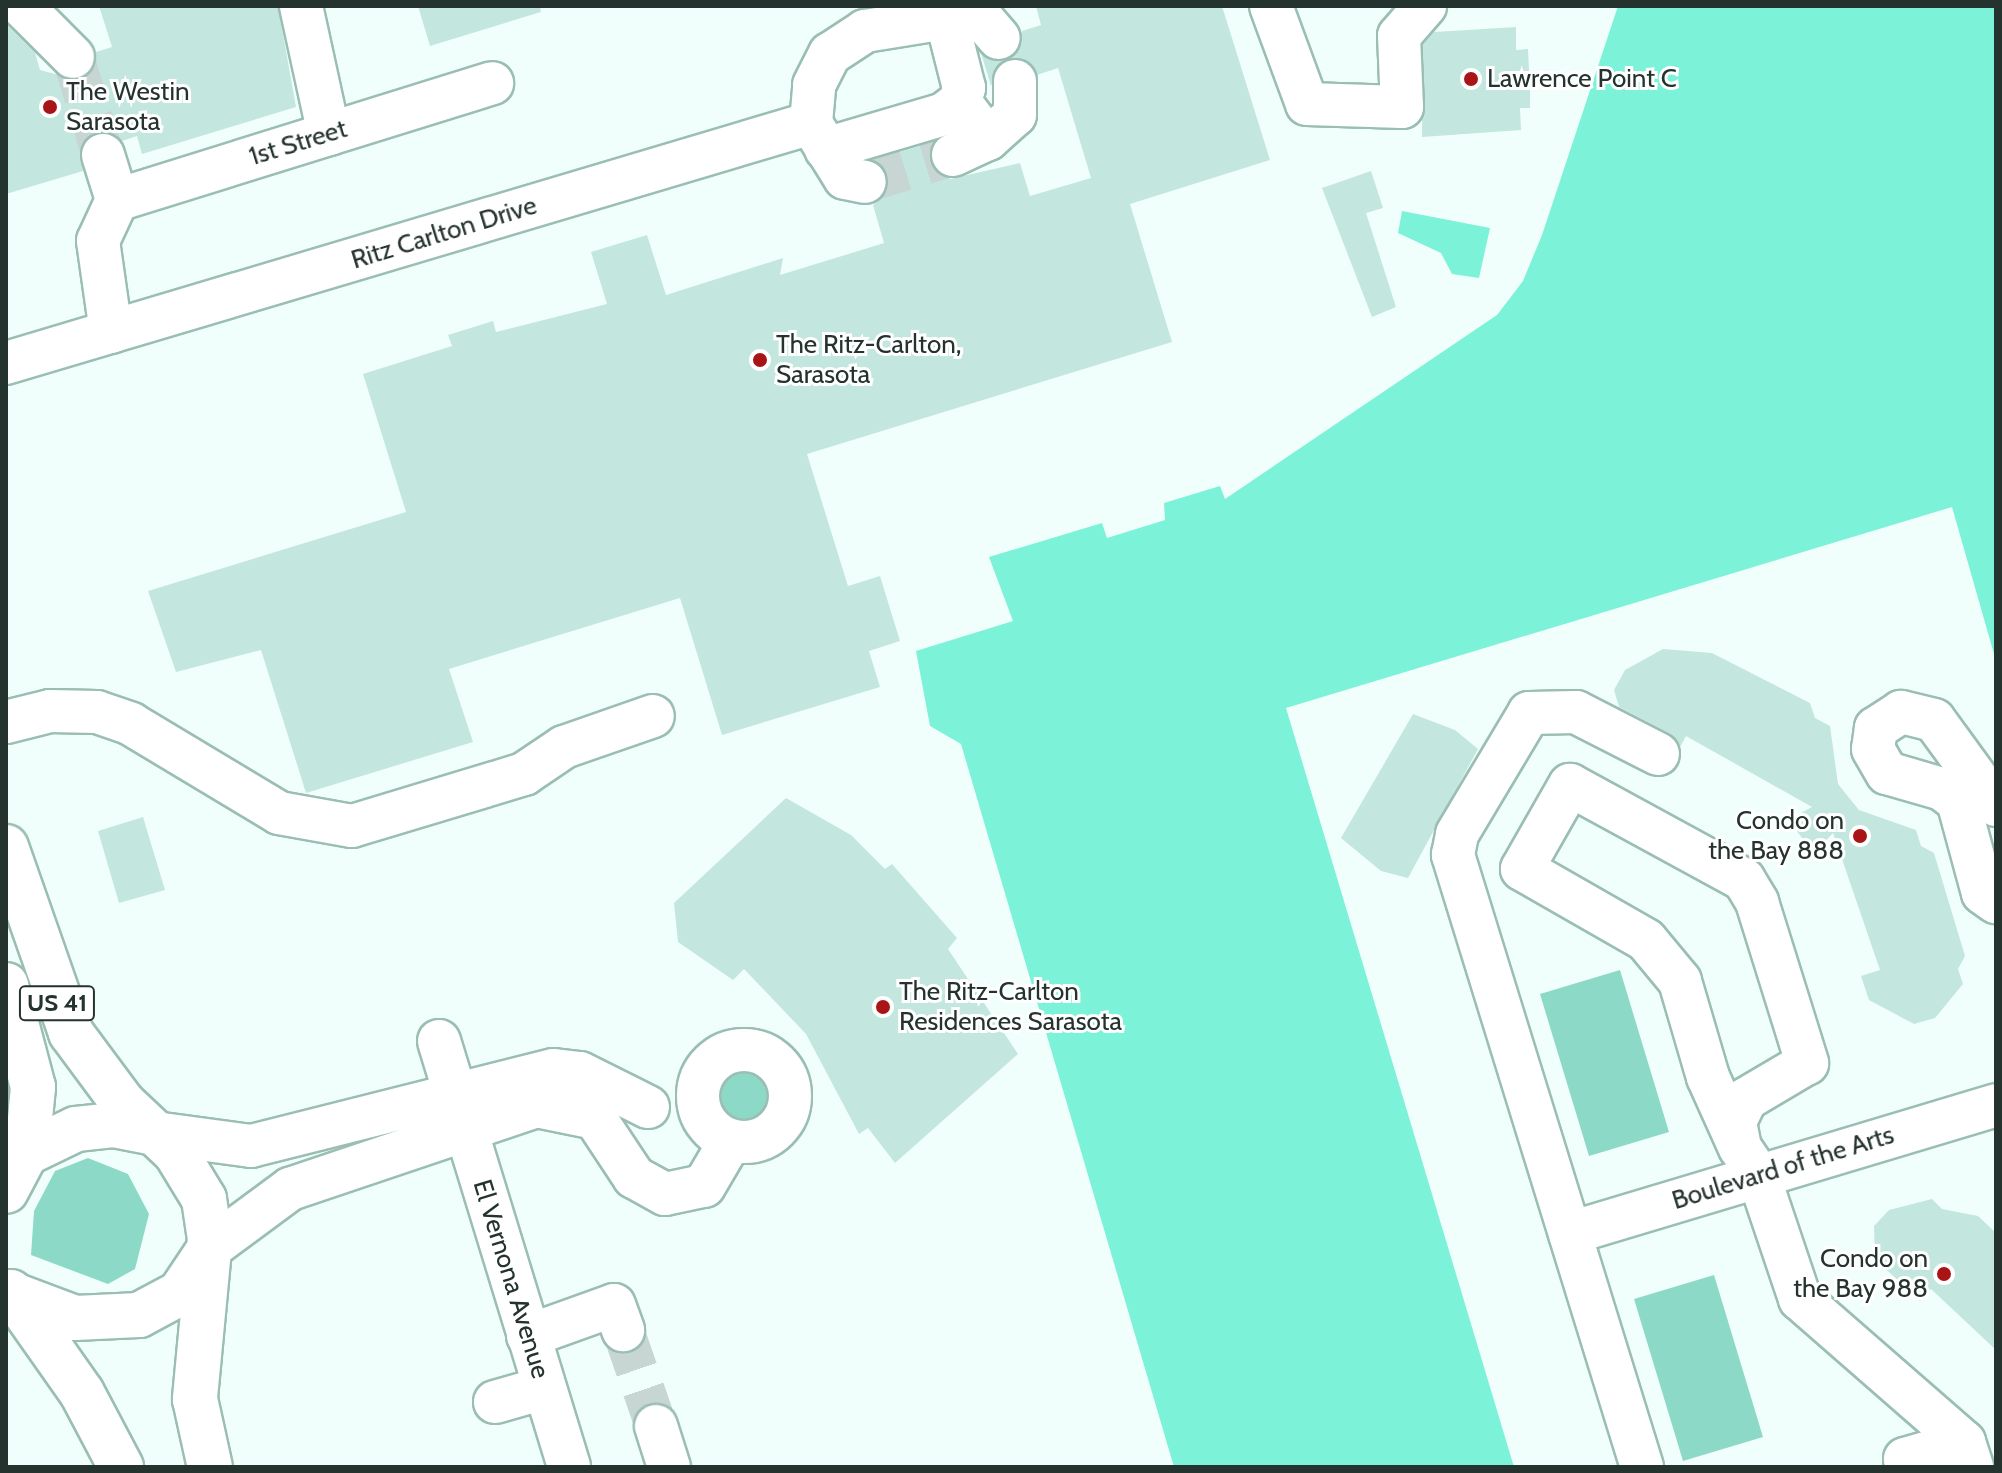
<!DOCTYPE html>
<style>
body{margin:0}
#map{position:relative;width:2002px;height:1473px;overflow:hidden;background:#f0fffb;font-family:Cabin,sans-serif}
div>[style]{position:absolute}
.green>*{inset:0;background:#8dd9c7}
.round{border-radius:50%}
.water>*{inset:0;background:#7cf2d8}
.building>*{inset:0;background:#c3e7de}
.minor-tunnel>*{height:42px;margin-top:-21px;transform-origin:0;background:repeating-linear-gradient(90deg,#c7d6d2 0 42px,transparent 0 63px)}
.roads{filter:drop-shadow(2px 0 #9bbeb4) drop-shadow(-2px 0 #9bbeb4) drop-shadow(0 2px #9bbeb4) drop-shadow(0 -2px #9bbeb4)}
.minor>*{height:42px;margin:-21px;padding:0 21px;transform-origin:21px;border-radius:21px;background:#fff}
.minor>.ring{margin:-21px;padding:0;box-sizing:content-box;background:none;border:42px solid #fff;border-radius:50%}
.major>*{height:44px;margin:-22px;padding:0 22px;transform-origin:22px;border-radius:22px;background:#fff}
.dots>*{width:22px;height:22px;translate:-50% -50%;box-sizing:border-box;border:4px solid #fff;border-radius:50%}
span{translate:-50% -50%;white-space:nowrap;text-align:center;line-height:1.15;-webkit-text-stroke:6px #fff;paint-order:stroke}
.shield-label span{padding:2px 6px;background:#fff;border:2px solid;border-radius:6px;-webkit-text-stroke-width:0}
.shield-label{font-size:24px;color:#25332f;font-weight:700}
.poi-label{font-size:26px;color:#25332f}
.left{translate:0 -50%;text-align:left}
.right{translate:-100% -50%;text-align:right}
.street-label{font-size:26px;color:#25332f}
.frame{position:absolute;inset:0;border:8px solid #25332f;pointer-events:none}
</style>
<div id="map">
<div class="green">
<i style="clip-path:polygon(1620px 970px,1669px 1132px,1589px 1156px,1540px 994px)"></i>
<i class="round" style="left:717px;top:1068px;width:54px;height:54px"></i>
<i style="clip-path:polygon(88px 1158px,128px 1174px,149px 1214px,135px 1269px,108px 1284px,31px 1255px,34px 1211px,55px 1171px)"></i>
<i style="clip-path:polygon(1714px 1275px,1763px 1437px,1683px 1461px,1634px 1299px)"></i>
</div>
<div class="water">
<i style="clip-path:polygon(1618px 6px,1996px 6px,1996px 661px,1952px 507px,1286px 708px,1514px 1467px,1174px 1467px,961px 744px,930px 726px,916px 651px,1013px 621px,989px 557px,1102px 523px,1107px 538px,1165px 520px,1164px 503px,1220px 486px,1225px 499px,1497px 315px,1523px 281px,1542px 235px)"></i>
<i style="clip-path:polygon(1402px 211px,1490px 228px,1479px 278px,1452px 274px,1441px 253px,1398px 233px)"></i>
</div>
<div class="building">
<i style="clip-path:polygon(99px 6px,278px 6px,296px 107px,142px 154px,137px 136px,122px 141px,97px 132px,80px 149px,83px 171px,6px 194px,6px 24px,35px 53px,40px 70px,78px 80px,90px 73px,96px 52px,112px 47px)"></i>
<i style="clip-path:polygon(418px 6px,540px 6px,541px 12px,430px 46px)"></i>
<i style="clip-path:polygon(1036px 6px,1222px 6px,1270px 160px,1130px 204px,1172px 342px,807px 454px,848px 586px,880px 576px,900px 641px,869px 651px,880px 687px,722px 735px,680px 598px,449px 669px,473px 742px,306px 793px,261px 650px,176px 672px,148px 591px,406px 512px,363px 374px,452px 346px,448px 335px,493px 321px,496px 332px,607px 304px,591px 252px,647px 235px,666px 295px,783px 258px,780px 275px,884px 243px,873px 205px,883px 197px,888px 175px,873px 160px,933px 142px,932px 166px,950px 179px,1020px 163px,1030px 196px,1091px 178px,1058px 68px,1037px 75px,1028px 61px,1011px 58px,1022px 31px,1041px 25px)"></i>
<i style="clip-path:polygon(1516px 27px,1516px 50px,1528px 49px,1530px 91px,1530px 108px,1520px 108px,1521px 130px,1422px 137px,1423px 45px,1434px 32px)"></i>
<i style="clip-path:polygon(981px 53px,1002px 62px,991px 86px)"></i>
<i style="clip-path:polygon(1371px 171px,1383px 208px,1366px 213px,1396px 307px,1372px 317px,1322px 188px)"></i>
<i style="clip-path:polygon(1663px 649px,1712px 653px,1810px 703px,1815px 718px,1830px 726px,1838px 784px,1859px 810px,1916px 830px,1921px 846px,1934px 853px,1965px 956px,1958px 969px,1963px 984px,1935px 1018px,1914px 1024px,1869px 1000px,1861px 976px,1880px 970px,1833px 833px,1814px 853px,1788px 820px,1812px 807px,1686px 736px,1680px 747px,1669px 733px,1619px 707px,1614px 690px,1625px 670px)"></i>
<i style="clip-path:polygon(1413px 714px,1455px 730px,1478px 749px,1408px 878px,1381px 871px,1341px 838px)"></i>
<i style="clip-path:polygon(786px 798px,851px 835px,885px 869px,892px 864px,957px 938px,948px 949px,1018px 1054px,895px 1163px,868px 1128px,859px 1134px,806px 1034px,744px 969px,733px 980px,678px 942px,674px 903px)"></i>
<i style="clip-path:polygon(143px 817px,165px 890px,119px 903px,98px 831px)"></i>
<i style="clip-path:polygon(1932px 1199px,1942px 1209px,1978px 1216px,1996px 1233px,1996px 1350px,1931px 1289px,1920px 1301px,1875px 1259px,1874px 1226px,1889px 1210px)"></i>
</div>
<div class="minor-tunnel">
<i style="left:73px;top:57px;width:102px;rotate:73deg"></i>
<i style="left:865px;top:182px;width:92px;rotate:-17.1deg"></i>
<i style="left:623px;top:1330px;width:102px;rotate:71deg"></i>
</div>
<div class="roads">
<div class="minor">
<i style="left:22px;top:6px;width:72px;rotate:45deg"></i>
<i style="left:301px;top:6px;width:131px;rotate:77.7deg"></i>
<i style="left:1271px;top:6px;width:104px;rotate:69.8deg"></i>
<i style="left:1307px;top:104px;width:95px;rotate:1.8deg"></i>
<i style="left:1402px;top:107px;width:71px;rotate:-92.4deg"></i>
<i style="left:1399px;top:36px;width:40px;rotate:-49deg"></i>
<i style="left:812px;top:125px;width:62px;rotate:58.1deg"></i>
<i style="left:845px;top:178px;width:20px;rotate:11deg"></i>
<i style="left:988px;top:139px;width:36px;rotate:-42deg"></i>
<i style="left:1015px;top:115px;width:34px;rotate:-90deg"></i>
<i style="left:826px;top:149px;width:123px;rotate:-16.5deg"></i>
<i style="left:944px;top:114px;width:20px;rotate:-37deg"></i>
<i style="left:960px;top:102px;width:15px;rotate:-74deg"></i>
<i style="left:964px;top:88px;width:77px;rotate:-104.2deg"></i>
<i style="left:103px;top:155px;width:47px;rotate:72.7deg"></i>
<i style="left:953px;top:155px;width:38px;rotate:-25deg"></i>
<i style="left:988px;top:139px;width:46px;rotate:-127.1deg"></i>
<i style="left:111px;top:332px;width:92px;rotate:-98.1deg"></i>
<i style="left:98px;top:241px;width:45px;rotate:-65.1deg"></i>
<i style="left:117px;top:200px;width:393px;rotate:-17.3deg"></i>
<i style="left:6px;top:363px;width:840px;rotate:-16.6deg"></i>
<i style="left:811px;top:123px;width:38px;rotate:-85deg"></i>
<i style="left:814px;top:85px;width:35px;rotate:-63deg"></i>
<i style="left:830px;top:54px;width:42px;rotate:-33.3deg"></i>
<i style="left:865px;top:31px;width:113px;rotate:-9.1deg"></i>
<i style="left:977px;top:13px;width:33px;rotate:49deg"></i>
<i style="left:6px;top:722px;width:45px;rotate:-14deg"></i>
<i style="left:50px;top:711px;width:47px;rotate:1.2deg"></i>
<i style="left:97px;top:712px;width:36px;rotate:19deg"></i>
<i style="left:131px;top:724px;width:173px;rotate:31deg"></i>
<i style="left:279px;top:813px;width:74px;rotate:10.1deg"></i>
<i style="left:352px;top:826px;width:180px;rotate:-16.8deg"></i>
<i style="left:524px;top:774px;width:48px;rotate:-34deg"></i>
<i style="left:564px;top:747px;width:94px;rotate:-19.2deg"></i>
<i style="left:1570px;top:785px;width:198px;rotate:28.6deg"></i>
<i style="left:1744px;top:880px;width:26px;rotate:59deg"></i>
<i style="left:1757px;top:902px;width:169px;rotate:72.7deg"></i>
<i style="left:1807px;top:1063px;width:71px;rotate:149.5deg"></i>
<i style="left:1746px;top:1099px;width:25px;rotate:116deg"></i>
<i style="left:1735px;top:1122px;width:26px;rotate:79deg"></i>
<i style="left:1740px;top:1148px;width:78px;rotate:-114.3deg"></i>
<i style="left:1708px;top:1077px;width:100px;rotate:-106.3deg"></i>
<i style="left:1680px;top:981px;width:53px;rotate:-129.7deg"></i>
<i style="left:1646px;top:940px;width:143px;rotate:-150.2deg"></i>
<i style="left:1522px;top:869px;width:97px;rotate:-60.3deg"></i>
<i style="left:1996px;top:805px;width:105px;rotate:-126.1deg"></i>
<i style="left:1934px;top:720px;width:34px;rotate:-166deg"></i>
<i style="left:1901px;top:712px;width:30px;rotate:147deg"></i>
<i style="left:1876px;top:728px;width:21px;rotate:98deg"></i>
<i style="left:1873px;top:749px;width:28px;rotate:60deg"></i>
<i style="left:1887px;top:773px;width:57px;rotate:16.2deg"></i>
<i style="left:1942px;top:789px;width:20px;rotate:37deg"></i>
<i style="left:1958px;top:801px;width:95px;rotate:74.8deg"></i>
<i style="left:1983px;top:893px;width:16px;rotate:35deg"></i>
<i style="left:439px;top:1041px;width:445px;rotate:73deg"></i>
<i class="ring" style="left:698px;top:1050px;width:50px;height:50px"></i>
<i style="left:155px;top:1133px;width:97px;rotate:7.7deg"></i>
<i style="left:251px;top:1146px;width:312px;rotate:-14.1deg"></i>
<i style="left:554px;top:1070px;width:26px;rotate:7deg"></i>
<i style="left:580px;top:1073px;width:76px;rotate:26.6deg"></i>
<i style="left:1743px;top:1152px;width:27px;rotate:56deg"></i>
<i style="left:1758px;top:1174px;width:132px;rotate:71.4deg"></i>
<i style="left:1800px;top:1299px;width:218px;rotate:41.1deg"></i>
<i style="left:1964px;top:1442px;width:26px;rotate:72deg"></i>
<i style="left:1570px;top:1233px;width:445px;rotate:-16.7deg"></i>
<i style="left:209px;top:1249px;width:101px;rotate:-36.5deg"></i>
<i style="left:290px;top:1189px;width:260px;rotate:-18.6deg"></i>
<i style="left:536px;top:1106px;width:60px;rotate:11.5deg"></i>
<i style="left:595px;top:1118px;width:71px;rotate:56.5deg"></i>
<i style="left:634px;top:1177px;width:35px;rotate:29deg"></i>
<i style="left:665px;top:1194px;width:40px;rotate:-12deg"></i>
<i style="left:704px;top:1186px;width:53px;rotate:-59.6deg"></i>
<i style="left:528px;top:1336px;width:91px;rotate:-19.8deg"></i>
<i style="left:614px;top:1305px;width:27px;rotate:70deg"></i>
<i style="left:495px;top:1402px;width:51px;rotate:-15.9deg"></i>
<i style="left:656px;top:1426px;width:43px;rotate:72.4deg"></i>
<i style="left:1642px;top:1467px;width:641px;rotate:-107.16deg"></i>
<i style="left:1453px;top:855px;width:21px;rotate:-79deg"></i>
<i style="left:1457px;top:834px;width:141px;rotate:-59.2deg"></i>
<i style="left:1529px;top:713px;width:47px;rotate:-1.2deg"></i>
<i style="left:1576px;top:712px;width:92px;rotate:27.1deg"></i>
<i style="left:1907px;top:1467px;width:8px;rotate:-104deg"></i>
<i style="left:1905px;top:1459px;width:61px;rotate:-16.1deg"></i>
</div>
<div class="major">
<i style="left:6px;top:847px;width:197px;rotate:70.7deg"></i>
<i style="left:71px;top:1033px;width:87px;rotate:53.4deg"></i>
<i style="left:123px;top:1103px;width:73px;rotate:43.3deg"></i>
<i style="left:176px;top:1153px;width:54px;rotate:58.7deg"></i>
<i style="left:204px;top:1199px;width:40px;rotate:81.5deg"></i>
<i style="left:210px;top:1239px;width:161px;rotate:95.4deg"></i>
<i style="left:195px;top:1399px;width:70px;rotate:77.6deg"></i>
<i style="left:6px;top:985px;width:106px;rotate:75.2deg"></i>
<i style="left:33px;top:1087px;width:64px;rotate:95.4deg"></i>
<i style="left:27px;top:1151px;width:45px;rotate:117.7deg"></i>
<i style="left:10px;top:1161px;width:73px;rotate:-25.9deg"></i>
<i style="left:76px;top:1129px;width:37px;rotate:-6deg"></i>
<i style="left:113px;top:1125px;width:43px;rotate:10.8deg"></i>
<i style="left:6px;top:1292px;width:74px;rotate:20.6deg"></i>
<i style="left:75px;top:1318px;width:64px;rotate:-2.7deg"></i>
<i style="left:139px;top:1315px;width:47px;rotate:-28.2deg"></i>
<i style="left:180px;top:1293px;width:50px;rotate:-56.3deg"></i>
<i style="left:11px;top:1292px;width:123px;rotate:54.9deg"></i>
<i style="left:82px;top:1393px;width:84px;rotate:62.2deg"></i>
</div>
</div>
<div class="dots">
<i style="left:1471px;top:79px;background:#a91517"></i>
<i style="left:50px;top:107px;background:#a91517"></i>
<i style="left:760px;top:360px;background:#a91517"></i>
<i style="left:1860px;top:836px;background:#a91517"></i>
<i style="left:883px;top:1007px;background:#a91517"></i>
<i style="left:1944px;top:1274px;background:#a91517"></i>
</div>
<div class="shield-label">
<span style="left:57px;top:1003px">US 41</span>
</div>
<div class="poi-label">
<span class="left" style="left:1487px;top:79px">Lawrence Point C</span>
<span class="left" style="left:66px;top:107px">The Westin<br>Sarasota</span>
<span class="left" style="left:776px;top:360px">The Ritz-Carlton,<br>Sarasota</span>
<span class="right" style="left:1844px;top:836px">Condo on<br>the Bay 888</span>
<span class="left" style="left:899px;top:1007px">The Ritz-Carlton<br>Residences Sarasota</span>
<span class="right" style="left:1928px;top:1274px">Condo on<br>the Bay 988</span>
</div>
<div class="street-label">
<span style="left:298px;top:143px;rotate:-17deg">1st Street</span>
<span style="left:444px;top:233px;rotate:-17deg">Ritz Carlton Drive</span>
<span style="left:1783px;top:1168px;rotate:-17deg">Boulevard of the Arts</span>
<span style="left:511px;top:1279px;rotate:73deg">El Vernona Avenue</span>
</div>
<div class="frame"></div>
</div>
